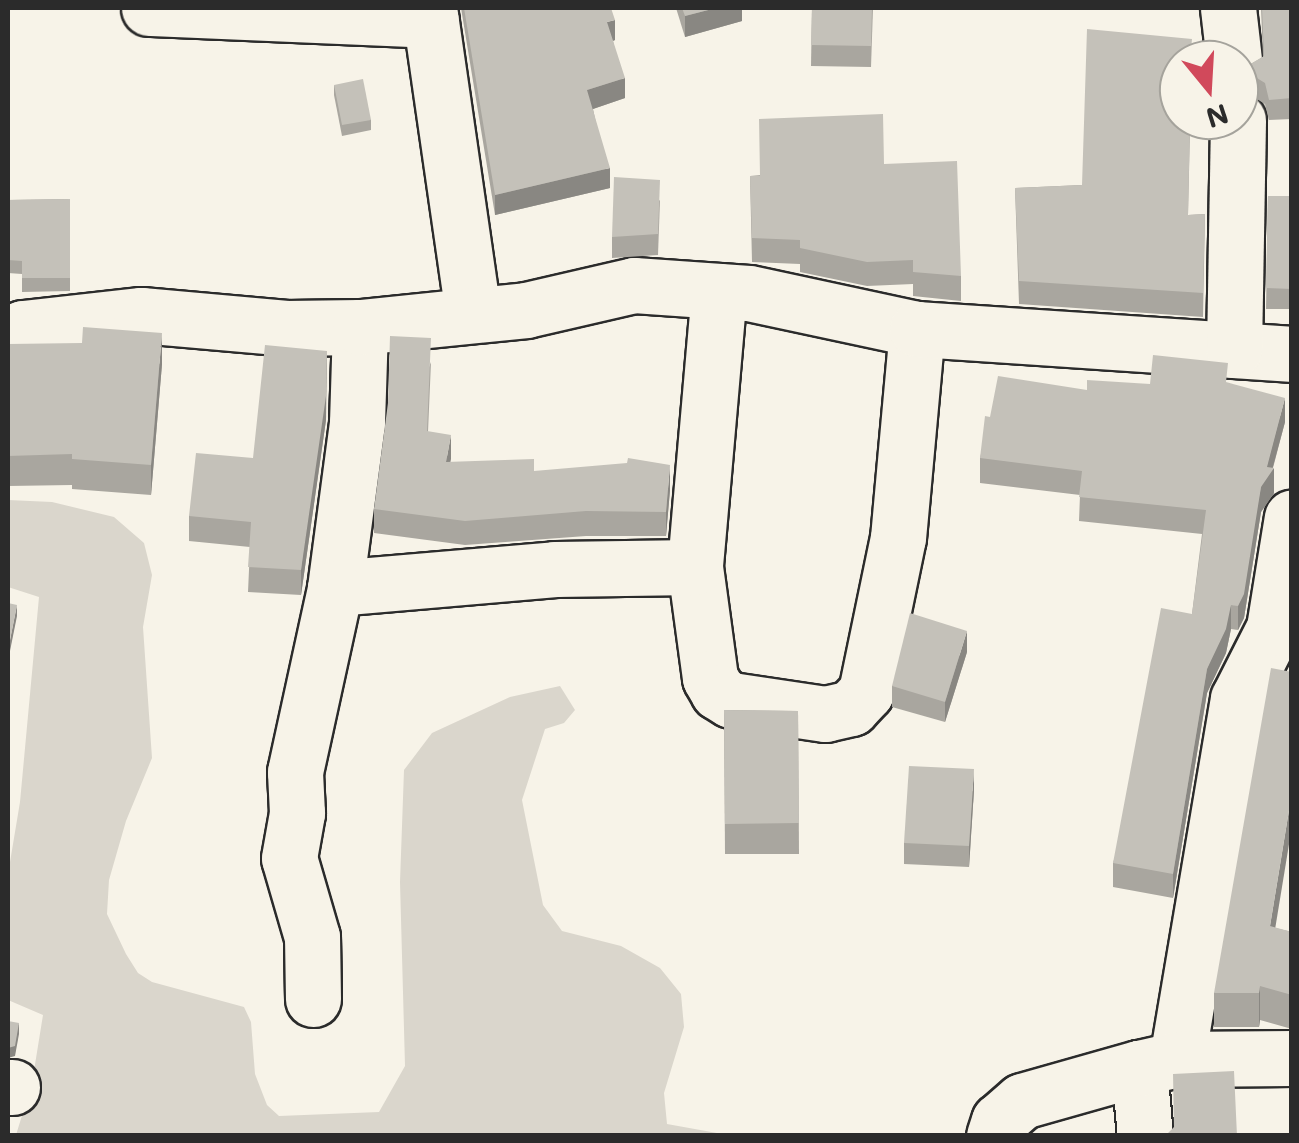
<!DOCTYPE html>
<style>
body{margin:0}
#map{position:relative;width:1299px;height:1143px;overflow:hidden;background:#f7f3e8;font-family:Mali,sans-serif}
div>[style]{position:absolute}
.green>*{inset:0;background:#dad6cc}
.roads{filter:drop-shadow(2px 0 #2b2b2b) drop-shadow(-2px 0 #2b2b2b) drop-shadow(0 2px #2b2b2b) drop-shadow(0 -2px #2b2b2b)}
.minor>*{height:55px;margin:-27.5px;padding:0 27.5px;transform-origin:27.5px;border-radius:27.5px;background:#f7f3e8}
.wall>*{inset:0;background:#a9a69f}
.shaded-wall>*{inset:0;background:#898782}
.building>*{inset:0;background:#c4c1b9}
span{translate:-50% -50%;white-space:nowrap;text-align:center;line-height:1.15;-webkit-text-stroke:9px #f7f3e8;paint-order:stroke}
.frame{position:absolute;inset:0;border:10px solid #2b2b2b;pointer-events:none}
.north{position:absolute;left:1159px;top:40px;width:100px;height:100px;box-sizing:border-box;background:#f7f3e8;border:2px solid #a5a39c;border-radius:50%;rotate:162deg;font-size:28px;font-weight:700;line-height:40px;text-align:center;color:#2b2b2b}
.north::after{content:'';display:block;margin:auto;width:35px;height:45px;background:#d1495b;clip-path:polygon(50% 0,100% 100%,50% 72%,0 100%)}
</style>
<div id="map">
<div class="green">
<i style="clip-path:polygon(8px 500px,52px 502px,114px 517px,144px 543px,152px 575px,143px 627px,152px 758px,126px 821px,109px 880px,107px 914px,126px 954px,138px 973px,152px 982px,244px 1007px,251px 1022px,255px 1074px,267px 1105px,279px 1116px,379px 1112px,405px 1066px,400px 882px,404px 770px,432px 733px,510px 697px,560px 686px,575px 710px,564px 723px,545px 729px,522px 800px,543px 905px,562px 931px,621px 946px,660px 968px,681px 994px,684px 1027px,664px 1093px,667px 1124px,728px 1135px,16px 1135px,32px 1083px,43px 1015px,8px 1000px,8px 874px,20px 802px,39px 597px,8px 587px)"></i>
</div>
<div class="roads">
<div class="minor">
<i style="left:149px;top:8px;width:282px;rotate:2.4deg"></i>
<i style="left:429px;top:8px;width:307px;rotate:81.8deg"></i>
<i style="left:1228px;top:8px;width:52px;rotate:83.4deg"></i>
<i style="left:719px;top:291px;width:277px;rotate:95deg"></i>
<i style="left:695px;top:567px;width:112px;rotate:82.3deg"></i>
<i style="left:710px;top:678px;width:16px;rotate:60deg"></i>
<i style="left:718px;top:692px;width:15px;rotate:32deg"></i>
<i style="left:731px;top:700px;width:95px;rotate:8.5deg"></i>
<i style="left:825px;top:714px;width:27px;rotate:-13deg"></i>
<i style="left:851px;top:708px;width:22px;rotate:-47deg"></i>
<i style="left:866px;top:692px;width:157px;rotate:-78.3deg"></i>
<i style="left:898px;top:538px;width:210px;rotate:-84.8deg"></i>
<i style="left:360px;top:327px;width:96px;rotate:91.8deg"></i>
<i style="left:357px;top:423px;width:166px;rotate:97.6deg"></i>
<i style="left:335px;top:588px;width:221px;rotate:-4.9deg"></i>
<i style="left:555px;top:569px;width:140px;rotate:-0.8deg"></i>
<i style="left:8px;top:334px;width:16px;rotate:-22deg"></i>
<i style="left:23px;top:328px;width:119px;rotate:-6.3deg"></i>
<i style="left:141px;top:315px;width:146px;rotate:5.1deg"></i>
<i style="left:286px;top:328px;width:74px;rotate:-0.8deg"></i>
<i style="left:360px;top:327px;width:167px;rotate:-5.8deg"></i>
<i style="left:526px;top:310px;width:111px;rotate:-13deg"></i>
<i style="left:634px;top:285px;width:115px;rotate:4deg"></i>
<i style="left:749px;top:293px;width:172px;rotate:12.1deg"></i>
<i style="left:917px;top:329px;width:376px;rotate:3.8deg"></i>
<i style="left:1234px;top:350px;width:230px;rotate:-89deg"></i>
<i style="left:313px;top:999px;width:62px;rotate:-90.9deg"></i>
<i style="left:312px;top:937px;width:82px;rotate:-106.2deg"></i>
<i style="left:289px;top:858px;width:46px;rotate:-79.9deg"></i>
<i style="left:297px;top:813px;width:41px;rotate:-92.8deg"></i>
<i style="left:295px;top:772px;width:188px;rotate:-77.7deg"></i>
<i style="left:1177px;top:1059px;width:365px;rotate:-80.4deg"></i>
<i style="left:1238px;top:699px;width:80px;rotate:-63.1deg"></i>
<i style="left:1274px;top:628px;width:112px;rotate:-80.8deg"></i>
<i style="left:1139px;top:1068px;width:68px;rotate:85deg"></i>
<i style="left:8px;top:1087px;width:4px"></i>
<i style="left:994px;top:1136px;width:16px;rotate:-72deg"></i>
<i style="left:999px;top:1121px;width:30px;rotate:-41deg"></i>
<i style="left:1022px;top:1101px;width:122px;rotate:-15.8deg"></i>
<i style="left:1139px;top:1068px;width:39px;rotate:-13deg"></i>
<i style="left:1177px;top:1059px;width:115px;rotate:-0.5deg"></i>
</div>
</div>
<div class="wall">
<i style="clip-path:polygon(461px 8px,514px 8px,615px 40px,613px 41px,625px 98px,593px 109px,610px 188px,495px 215px)"></i>
<i style="clip-path:polygon(676px 8px,742px 8px,742px 21px,685px 37px)"></i>
<i style="clip-path:polygon(812px 8px,873px 8px,871px 67px,811px 66px)"></i>
<i style="clip-path:polygon(1261px 8px,1292px 8px,1292px 119px,1269px 120px,1265px 104px,1242px 90px,1242px 69px,1263px 57px)"></i>
<i style="clip-path:polygon(1192px 60px,1179px 120px,1208px 120px,1207px 127px,1190px 130px,1188px 215px,1205px 214px,1203px 317px,1019px 304px,1015px 188px,1082px 185px)"></i>
<i style="clip-path:polygon(334px 85px,371px 120px,371px 130px,342px 136px,334px 95px)"></i>
<i style="clip-path:polygon(884px 164px,961px 276px,961px 301px,913px 296px,913px 284px,867px 286px,800px 272px,800px 264px,752px 262px,750px 176px)"></i>
<i style="clip-path:polygon(1268px 196px,1292px 196px,1292px 309px,1266px 309px)"></i>
<i style="clip-path:polygon(70px 199px,70px 291px,22px 292px,22px 274px,8px 273px,8px 200px)"></i>
<i style="clip-path:polygon(660px 200px,658px 255px,612px 258px,612px 237px)"></i>
<i style="clip-path:polygon(8px 344px,162px 364px,151px 495px,72px 489px,72px 485px,8px 486px)"></i>
<i style="clip-path:polygon(431px 362px,428px 432px,450px 462px,534px 471px,670px 490px,666px 536px,586px 536px,465px 545px,374px 533px,374px 509px)"></i>
<i style="clip-path:polygon(1228px 383px,1285px 422px,1273px 468px,1274px 493px,1261px 512px,1244px 618px,1238px 630px,1231px 629px,1226px 653px,1207px 693px,1173px 898px,1113px 887px,1113px 863px,1192px 614px,1202px 534px,1079px 521px,1080px 495px,980px 483px,980px 458px,990px 417px,1150px 384px)"></i>
<i style="clip-path:polygon(326px 420px,301px 595px,248px 592px,250px 547px,189px 541px,189px 516px,253px 458px)"></i>
<i style="clip-path:polygon(967px 652px,945px 722px,892px 707px,892px 686px)"></i>
<i style="clip-path:polygon(724px 710px,798px 711px,799px 854px,725px 854px)"></i>
<i style="clip-path:polygon(974px 790px,969px 867px,904px 864px,904px 843px)"></i>
<i style="clip-path:polygon(1275px 928px,1292px 932px,1292px 1029px,1260px 1020px,1259px 1027px,1214px 1027px,1214px 993px)"></i>
</div>
<div class="shaded-wall">
<i style="clip-path:polygon(716px 8px,742px 8px,742px 21px,685px 37px,685px 16px)"></i>
<i style="clip-path:polygon(615px 20px,615px 40px,607px 43px,607px 22px)"></i>
<i style="clip-path:polygon(625px 78px,625px 98px,587px 111px,587px 90px)"></i>
<i style="clip-path:polygon(610px 168px,610px 188px,495px 215px,495px 195px)"></i>
<i style="clip-path:polygon(162px 333px,162px 364px,151px 495px,151px 465px)"></i>
<i style="clip-path:polygon(327px 351px,326px 420px,301px 595px,301px 570px)"></i>
<i style="clip-path:polygon(1285px 398px,1285px 422px,1272px 470px,1274px 468px,1274px 493px,1261px 512px,1244px 618px,1238px 630px,1238px 606px,1261px 487px)"></i>
<i style="clip-path:polygon(451px 435px,451px 459px,446px 487px,446px 462px)"></i>
<i style="clip-path:polygon(670px 465px,670px 490px,666px 536px,666px 512px)"></i>
<i style="clip-path:polygon(17px 605px,17px 616px,8px 661px,8px 650px)"></i>
<i style="clip-path:polygon(1231px 605px,1231px 629px,1226px 653px,1207px 693px,1173px 898px,1173px 874px,1207px 669px)"></i>
<i style="clip-path:polygon(967px 631px,967px 652px,945px 722px,945px 702px)"></i>
<i style="clip-path:polygon(974px 769px,974px 790px,969px 867px,969px 846px)"></i>
<i style="clip-path:polygon(1292px 792px,1292px 826px,1270px 960px,1270px 926px)"></i>
<i style="clip-path:polygon(1260px 986px,1260px 1020px,1259px 1027px,1259px 993px)"></i>
<i style="clip-path:polygon(19px 1023px,19px 1034px,15px 1056px,8px 1058px,8px 1048px)"></i>
</div>
<div class="building">
<i style="clip-path:polygon(464px 8px,611px 8px,615px 20px,607px 22px,625px 78px,587px 90px,610px 168px,495px 195px)"></i>
<i style="clip-path:polygon(682px 8px,716px 8px,685px 16px)"></i>
<i style="clip-path:polygon(812px 8px,872px 8px,871px 46px,811px 45px)"></i>
<i style="clip-path:polygon(1262px 8px,1292px 8px,1292px 98px,1269px 100px,1265px 83px,1242px 69px,1264px 56px)"></i>
<i style="clip-path:polygon(1087px 29px,1192px 39px,1190px 60px,1179px 60px,1179px 120px,1190px 120px,1188px 215px,1205px 214px,1203px 293px,1019px 281px,1015px 188px,1082px 185px)"></i>
<i style="clip-path:polygon(363px 79px,371px 120px,342px 125px,334px 85px)"></i>
<i style="clip-path:polygon(883px 114px,884px 164px,957px 161px,961px 276px,913px 272px,913px 260px,867px 262px,800px 248px,800px 240px,752px 238px,750px 176px,760px 176px,759px 119px)"></i>
<i style="clip-path:polygon(614px 177px,660px 180px,658px 234px,612px 237px)"></i>
<i style="clip-path:polygon(1268px 196px,1292px 196px,1292px 289px,1266px 288px)"></i>
<i style="clip-path:polygon(70px 199px,70px 278px,22px 278px,22px 261px,8px 260px,8px 200px)"></i>
<i style="clip-path:polygon(83px 327px,162px 333px,151px 465px,72px 459px,72px 454px,8px 456px,8px 344px,82px 343px)"></i>
<i style="clip-path:polygon(390px 336px,431px 338px,427px 431px,451px 435px,446px 462px,534px 459px,534px 471px,627px 463px,628px 458px,670px 465px,666px 512px,586px 511px,465px 521px,374px 509px,388px 403px)"></i>
<i style="clip-path:polygon(265px 345px,327px 351px,326px 396px,301px 570px,248px 567px,251px 522px,189px 516px,196px 453px,253px 458px)"></i>
<i style="clip-path:polygon(1153px 355px,1228px 363px,1226px 382px,1285px 398px,1267px 467px,1274px 468px,1261px 487px,1244px 594px,1238px 606px,1231px 605px,1226px 629px,1207px 669px,1173px 874px,1113px 863px,1161px 608px,1192px 614px,1206px 510px,1079px 497px,1082px 471px,980px 458px,985px 416px,990px 417px,998px 376px,1087px 390px,1087px 380px,1150px 384px)"></i>
<i style="clip-path:polygon(8px 603px,17px 605px,8px 650px)"></i>
<i style="clip-path:polygon(910px 613px,967px 631px,945px 702px,892px 686px)"></i>
<i style="clip-path:polygon(1271px 668px,1292px 672px,1292px 792px,1270px 926px,1292px 932px,1292px 995px,1260px 986px,1259px 993px,1214px 993px)"></i>
<i style="clip-path:polygon(724px 710px,798px 711px,799px 823px,725px 824px)"></i>
<i style="clip-path:polygon(909px 766px,974px 769px,969px 846px,904px 843px)"></i>
<i style="clip-path:polygon(8px 1021px,19px 1023px,15px 1046px,8px 1048px)"></i>
<i style="clip-path:polygon(1234px 1071px,1237px 1136px,1165px 1136px,1174px 1127px,1173px 1074px)"></i>
</div>
<div class="frame"></div>
<div class="north">N</div>
</div>
